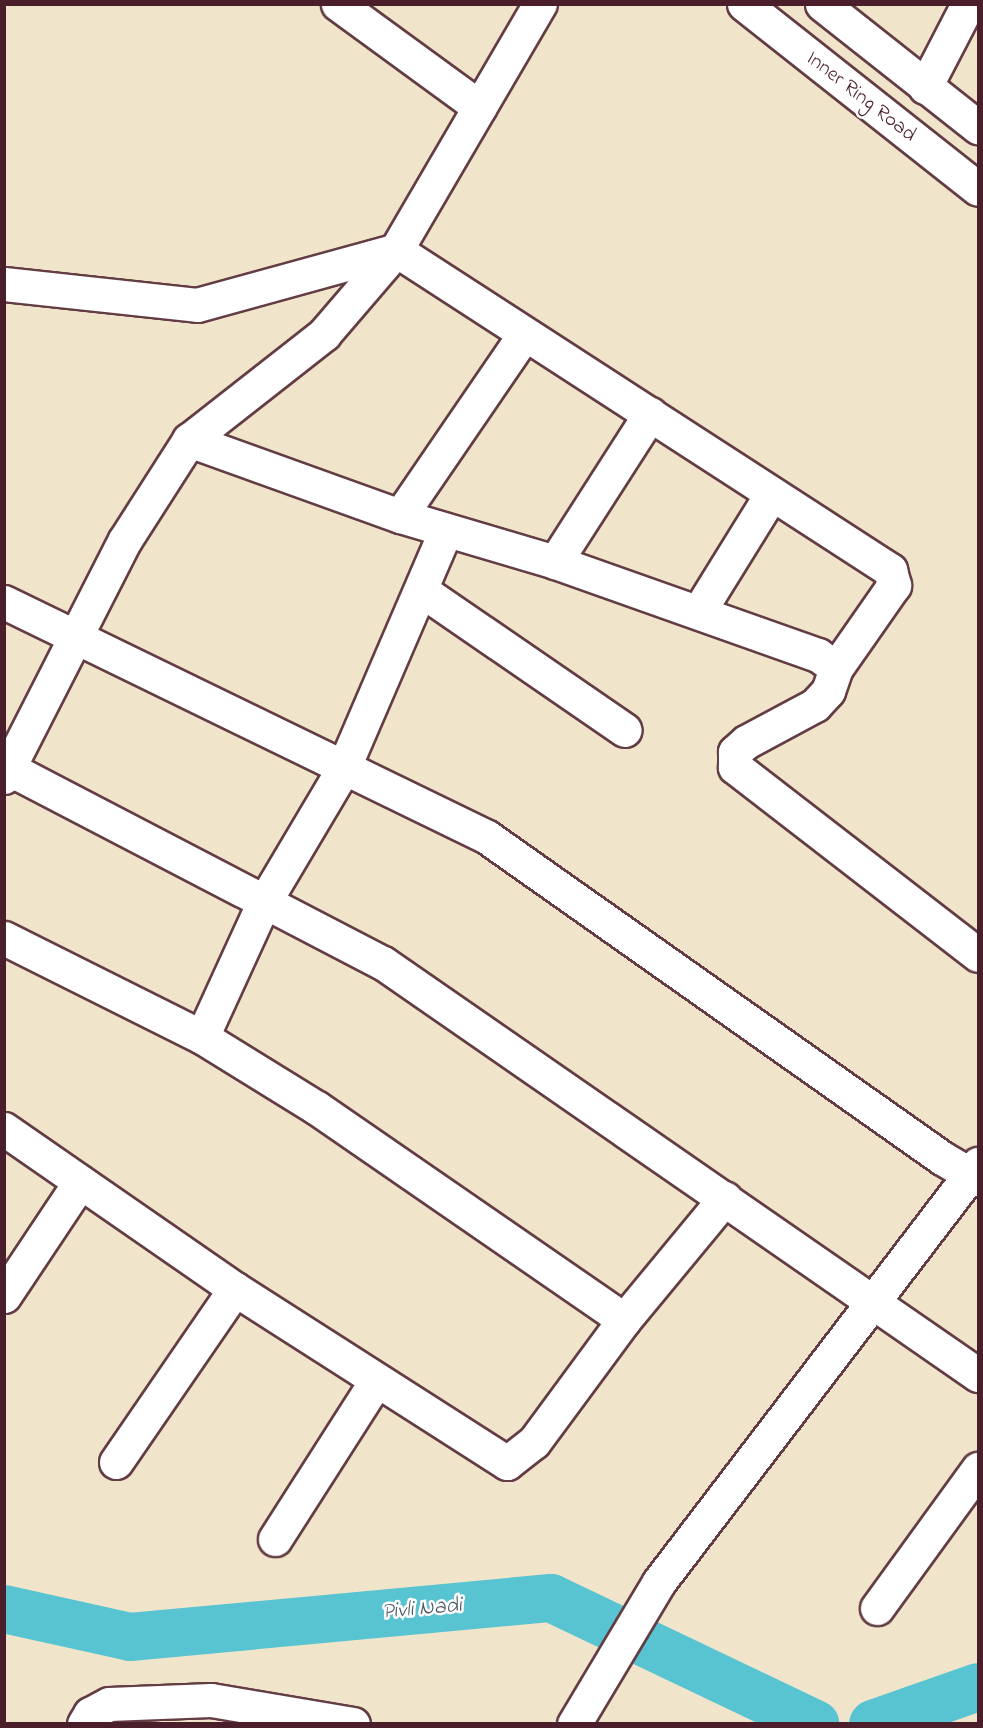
<!DOCTYPE html>
<style>
body{margin:0}
#map{position:relative;width:983px;height:1728px;overflow:hidden;background:#f0e5ca;font-family:"Indie Flower",sans-serif}
div>[style]{position:absolute}
.stream>*{height:8px;margin:-4px;padding:0 4px;transform-origin:4px;border-radius:4px;background:#58c4d2}
.river>*{height:48px;margin:-24px;padding:0 24px;transform-origin:24px;border-radius:24px;background:#58c4d2}
.roads{filter:drop-shadow(2px 0 #633d43) drop-shadow(-2px 0 #633d43) drop-shadow(0 2px #633d43) drop-shadow(0 -2px #633d43)}
.minor>*{height:33px;margin:-16.5px;padding:0 16.5px;transform-origin:16.5px;border-radius:16.5px;background:#fff}
.highway>*{height:33px;margin:-16.5px;padding:0 16.5px;transform-origin:16.5px;border-radius:16.5px;background:#fff}
span{translate:-50% -50%;white-space:nowrap;text-align:center;line-height:1.15;-webkit-text-stroke:5px #fff;paint-order:stroke}
.street-label{font-size:21px;color:#4a1f2b}
.water-label{font-size:22px;color:#4f5965;font-style:italic}
.frame{position:absolute;inset:0;border:6px solid #4a1f2b;pointer-events:none}
</style>
<div id="map">
<div class="stream">
<i style="left:797px;top:1724px;width:5px;rotate:-79deg"></i>
</div>
<div class="river">
<i style="left:4px;top:1609px;width:129px;rotate:12.5deg"></i>
<i style="left:130px;top:1637px;width:423px;rotate:-5.3deg"></i>
<i style="left:551px;top:1598px;width:293px;rotate:25.5deg"></i>
<i style="left:873px;top:1724px;width:111px;rotate:-19.4deg"></i>
</div>
<div class="roads">
<div class="minor">
<i style="left:338px;top:4px;width:175px;rotate:36.1deg"></i>
<i style="left:925px;top:87px;width:93px;rotate:-62.6deg"></i>
<i style="left:4px;top:284px;width:194px;rotate:6.2deg"></i>
<i style="left:197px;top:305px;width:206px;rotate:-15.4deg"></i>
<i style="left:396px;top:250px;width:285px;rotate:-59.7deg"></i>
<i style="left:189px;top:440px;width:224px;rotate:19.8deg"></i>
<i style="left:400px;top:516px;width:162px;rotate:16.5deg"></i>
<i style="left:555px;top:562px;width:279px;rotate:19.5deg"></i>
<i style="left:818px;top:655px;width:22px;rotate:36deg"></i>
<i style="left:836px;top:668px;width:24px;rotate:109deg"></i>
<i style="left:828px;top:691px;width:19px;rotate:133deg"></i>
<i style="left:815px;top:705px;width:78px;rotate:151.8deg"></i>
<i style="left:746px;top:742px;width:15px;rotate:138deg"></i>
<i style="left:735px;top:752px;width:15px;rotate:90deg"></i>
<i style="left:735px;top:767px;width:307px;rotate:37.7deg"></i>
<i style="left:400px;top:516px;width:219px;rotate:-55.6deg"></i>
<i style="left:555px;top:562px;width:176px;rotate:-57.3deg"></i>
<i style="left:421px;top:590px;width:247px;rotate:34.5deg"></i>
<i style="left:4px;top:602px;width:537px;rotate:25.94deg"></i>
<i style="left:487px;top:837px;width:557px;rotate:35.2deg"></i>
<i style="left:942px;top:1158px;width:42px;rotate:30.3deg"></i>
<i style="left:699px;top:611px;width:137px;rotate:-58.2deg"></i>
<i style="left:4px;top:766px;width:427px;rotate:27.5deg"></i>
<i style="left:383px;top:963px;width:724px;rotate:34.7deg"></i>
<i style="left:4px;top:777px;width:266px;rotate:-63deg"></i>
<i style="left:125px;top:540px;width:119px;rotate:-57.4deg"></i>
<i style="left:189px;top:440px;width:172px;rotate:-38.1deg"></i>
<i style="left:324px;top:334px;width:111px;rotate:-49.4deg"></i>
<i style="left:396px;top:250px;width:589px;rotate:32.93deg"></i>
<i style="left:890px;top:570px;width:16px;rotate:75deg"></i>
<i style="left:894px;top:585px;width:101px;rotate:124.9deg"></i>
<i style="left:4px;top:938px;width:221px;rotate:26.6deg"></i>
<i style="left:202px;top:1037px;width:135px;rotate:31.7deg"></i>
<i style="left:317px;top:1108px;width:373px;rotate:34.6deg"></i>
<i style="left:202px;top:1037px;width:146px;rotate:-65.4deg"></i>
<i style="left:263px;top:904px;width:157px;rotate:-59.3deg"></i>
<i style="left:343px;top:769px;width:260px;rotate:-66.7deg"></i>
<i style="left:4px;top:1129px;width:281px;rotate:34.7deg"></i>
<i style="left:235px;top:1289px;width:323px;rotate:32.6deg"></i>
<i style="left:507px;top:1463px;width:34px;rotate:-38deg"></i>
<i style="left:534px;top:1442px;width:152px;rotate:-53.6deg"></i>
<i style="left:624px;top:1320px;width:158px;rotate:-50.4deg"></i>
<i style="left:4px;top:1296px;width:137px;rotate:-56.3deg"></i>
<i style="left:116px;top:1462px;width:210px;rotate:-55.5deg"></i>
<i style="left:275px;top:1539px;width:188px;rotate:-57.4deg"></i>
<i style="left:877px;top:1608px;width:172px;rotate:-54deg"></i>
<i style="left:84px;top:1724px;width:12px;rotate:-59deg"></i>
<i style="left:90px;top:1714px;width:21px;rotate:-28deg"></i>
<i style="left:109px;top:1704px;width:102px;rotate:-2.2deg"></i>
<i style="left:211px;top:1700px;width:144px;rotate:9.6deg"></i>
<i style="left:574px;top:1724px;width:165px;rotate:-59.1deg"></i>
<i style="left:659px;top:1582px;width:526px;rotate:-52.65deg"></i>
</div>
<div class="highway">
<i style="left:744px;top:4px;width:298px;rotate:38.3deg"></i>
<i style="left:822px;top:4px;width:199px;rotate:38.3deg"></i>
</div>
</div>
<div class="street-label">
<span style="left:861px;top:97px;rotate:38deg">Inner Ring Road</span>
</div>
<div class="water-label">
<span style="left:422px;top:1610px;rotate:-5deg">Pivli Nadi</span>
</div>
<div class="frame"></div>
</div>
